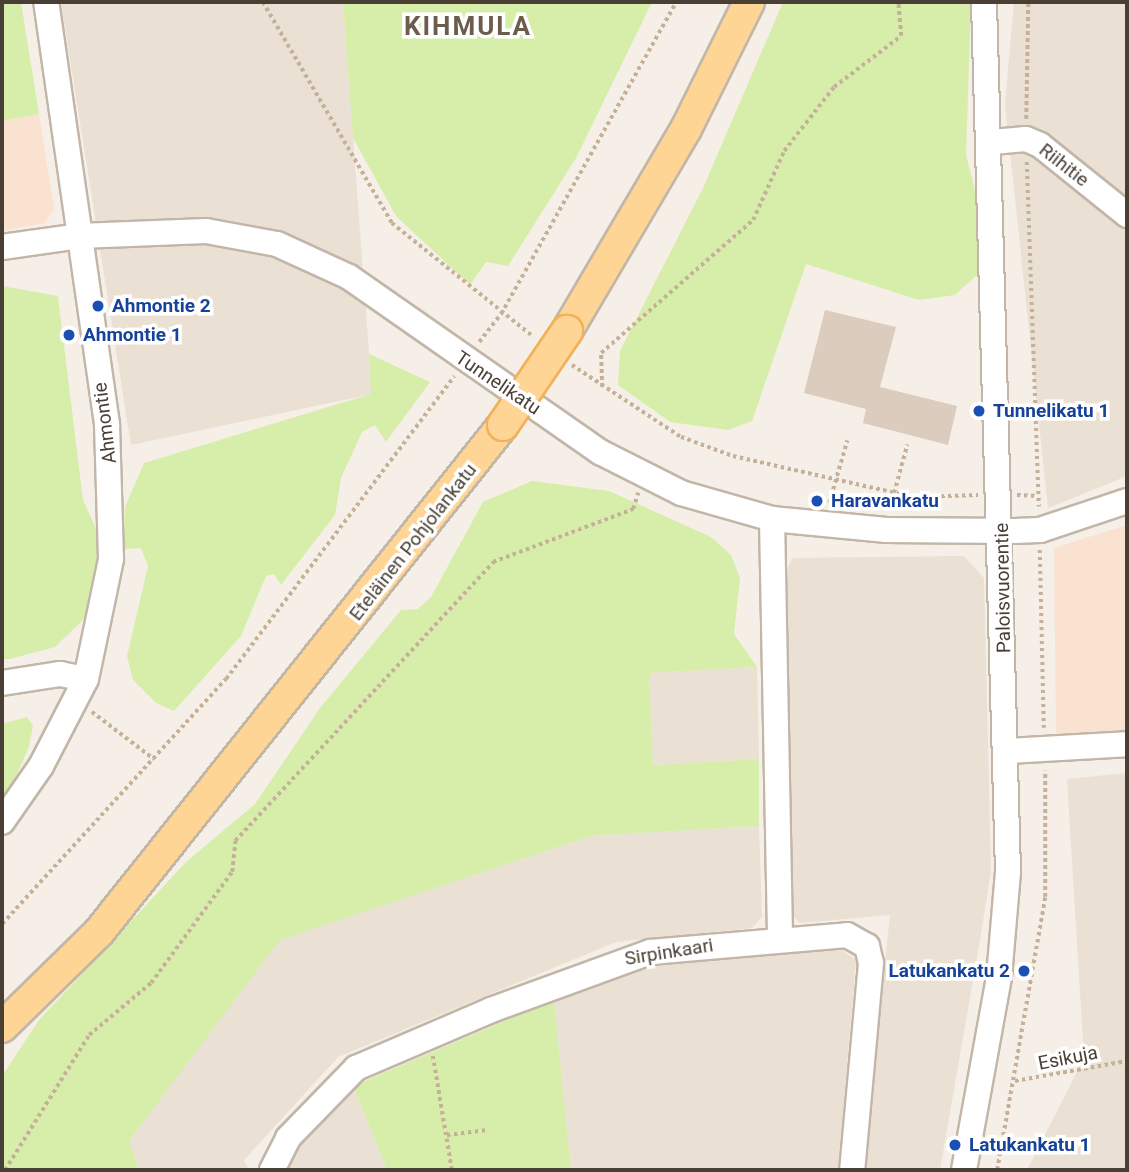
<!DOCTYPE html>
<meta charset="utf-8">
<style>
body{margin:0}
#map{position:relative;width:1129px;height:1172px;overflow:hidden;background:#f5efe7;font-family:Roboto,sans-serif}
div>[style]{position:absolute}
.residential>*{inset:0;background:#eae0d4}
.commercial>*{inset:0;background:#f9e3d0}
.green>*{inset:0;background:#d7eeab}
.building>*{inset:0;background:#dbccbe}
.path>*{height:3.5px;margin-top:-1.75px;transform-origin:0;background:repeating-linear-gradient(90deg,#c5b098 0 3.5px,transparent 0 7px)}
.roads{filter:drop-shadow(2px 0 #c2b6a8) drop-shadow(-2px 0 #c2b6a8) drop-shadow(0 2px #c2b6a8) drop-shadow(0 -2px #c2b6a8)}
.minor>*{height:24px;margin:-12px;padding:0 12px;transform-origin:12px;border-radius:12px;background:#fff}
.major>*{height:30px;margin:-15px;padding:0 15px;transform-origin:15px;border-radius:15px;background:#ffd596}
.bridges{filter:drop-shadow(2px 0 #f1b259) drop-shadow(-2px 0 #f1b259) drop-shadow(0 2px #f1b259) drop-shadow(0 -2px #f1b259)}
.major-bridge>*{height:30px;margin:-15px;padding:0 15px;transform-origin:15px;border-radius:15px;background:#ffd596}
.dots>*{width:19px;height:19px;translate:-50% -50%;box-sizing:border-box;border:4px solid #fff;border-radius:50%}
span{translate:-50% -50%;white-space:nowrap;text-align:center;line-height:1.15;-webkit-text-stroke:7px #fff;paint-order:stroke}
.street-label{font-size:19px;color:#493f35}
.transit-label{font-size:19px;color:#164399;font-weight:700}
.left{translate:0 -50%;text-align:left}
.right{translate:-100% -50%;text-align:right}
.district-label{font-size:26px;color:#6d5b4b;font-weight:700;letter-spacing:2px}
.frame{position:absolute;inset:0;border:4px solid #493f35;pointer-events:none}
</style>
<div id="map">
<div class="residential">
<i style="clip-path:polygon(61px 2px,343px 2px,372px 394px,131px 445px)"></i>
<i style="clip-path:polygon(1014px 2px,1127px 2px,1127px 476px,1048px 508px,1005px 104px)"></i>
<i style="clip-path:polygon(964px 556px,984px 578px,991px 871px,980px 940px,940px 1170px,863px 1170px,890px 915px,800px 923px,790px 913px,784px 574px,793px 558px)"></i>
<i style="clip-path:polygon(757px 667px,759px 759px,653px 765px,649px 673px)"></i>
<i style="clip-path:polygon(1127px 773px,1127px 1170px,1027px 1170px,1084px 1058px,1067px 779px)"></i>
<i style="clip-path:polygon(759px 826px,762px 917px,752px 928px,616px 942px,338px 1057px,244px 1160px,249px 1170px,139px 1170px,128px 1142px,279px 940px,591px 836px)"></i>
<i style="clip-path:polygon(842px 950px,856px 960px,838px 1170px,571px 1170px,554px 1000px,631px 966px)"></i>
<i style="clip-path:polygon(353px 1086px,387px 1170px,286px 1170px,289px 1157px)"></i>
</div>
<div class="commercial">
<i style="clip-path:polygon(39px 114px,54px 208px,45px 223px,2px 231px,2px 121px)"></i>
<i style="clip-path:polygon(1127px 525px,1127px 730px,1056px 735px,1054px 548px)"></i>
</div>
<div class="green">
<i style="clip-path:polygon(2px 2px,21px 2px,39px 114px,2px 121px)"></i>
<i style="clip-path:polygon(343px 2px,652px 2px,576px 158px,508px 266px,486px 262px,470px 285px,396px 216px,353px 138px)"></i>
<i style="clip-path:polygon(783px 2px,971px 2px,966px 155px,976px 194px,980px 272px,955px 295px,919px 300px,806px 264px,752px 421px,728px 430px,670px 422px,618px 385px,620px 351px,703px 188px)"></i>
<i style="clip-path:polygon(2px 286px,58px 296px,83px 500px,101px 539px,92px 601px,83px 620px,55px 647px,10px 659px,2px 659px)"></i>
<i style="clip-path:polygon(369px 354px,430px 382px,386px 442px,375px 425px,362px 432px,341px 478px,335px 515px,281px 585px,274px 574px,266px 576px,241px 636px,174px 711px,156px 703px,133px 680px,127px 656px,148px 566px,141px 548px,123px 549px,125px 507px,144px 463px,371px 394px)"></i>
<i style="clip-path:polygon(532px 481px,609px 491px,711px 537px,731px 555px,740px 578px,734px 634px,757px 667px,649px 673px,653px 765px,759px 759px,759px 826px,591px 836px,280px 940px,129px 1141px,139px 1170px,2px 1170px,2px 1076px,39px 1020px,186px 862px,255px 804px,320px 708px,401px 610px,418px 609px,431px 597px,483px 502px)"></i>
<i style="clip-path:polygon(27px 717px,33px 726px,29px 747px,2px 807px,2px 724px)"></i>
<i style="clip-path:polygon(554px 1000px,571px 1170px,387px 1170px,353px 1086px)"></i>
</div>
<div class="building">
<i style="clip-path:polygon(825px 310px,896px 327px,880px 387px,957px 406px,948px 445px,863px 423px,866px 409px,804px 393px)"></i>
</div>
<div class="path">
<i style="left:263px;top:2px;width:256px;rotate:59.7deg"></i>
<i style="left:392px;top:223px;width:182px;rotate:38.8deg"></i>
<i style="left:1026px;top:119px;width:117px;rotate:-89deg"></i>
<i style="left:1027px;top:162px;width:345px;rotate:88deg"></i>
<i style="left:479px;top:342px;width:36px;rotate:-52deg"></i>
<i style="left:501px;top:314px;width:358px;rotate:-60.7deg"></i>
<i style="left:572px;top:365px;width:131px;rotate:33.4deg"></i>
<i style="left:681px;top:437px;width:55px;rotate:20.1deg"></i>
<i style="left:733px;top:456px;width:185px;rotate:12.8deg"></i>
<i style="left:913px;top:497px;width:65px;rotate:-1.8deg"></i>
<i style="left:602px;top:387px;width:34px;rotate:-92deg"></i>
<i style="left:601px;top:353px;width:202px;rotate:-41.2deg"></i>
<i style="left:753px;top:220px;width:76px;rotate:-65.8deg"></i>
<i style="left:784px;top:151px;width:81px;rotate:-52deg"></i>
<i style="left:834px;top:87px;width:84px;rotate:-37.3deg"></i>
<i style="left:901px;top:36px;width:34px;rotate:-95deg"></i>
<i style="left:894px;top:493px;width:50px;rotate:-74.8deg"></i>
<i style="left:1017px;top:495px;width:21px;rotate:3deg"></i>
<i style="left:829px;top:503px;width:65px;rotate:-73.8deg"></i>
<i style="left:1040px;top:550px;width:178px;rotate:88.7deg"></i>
<i style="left:92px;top:712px;width:78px;rotate:37.2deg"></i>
<i style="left:2px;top:924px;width:332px;rotate:-47.6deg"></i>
<i style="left:226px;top:679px;width:379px;rotate:-53deg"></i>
<i style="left:433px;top:1056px;width:116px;rotate:80.5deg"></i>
<i style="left:1015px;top:1081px;width:114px;rotate:-10.1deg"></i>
<i style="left:447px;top:1135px;width:40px;rotate:-7.1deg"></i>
<i style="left:5px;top:1170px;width:159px;rotate:-58.1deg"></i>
<i style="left:89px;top:1035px;width:81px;rotate:-40deg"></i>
<i style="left:151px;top:983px;width:137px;rotate:-53.9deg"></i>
<i style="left:232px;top:872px;width:31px;rotate:-84deg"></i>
<i style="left:235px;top:841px;width:380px;rotate:-47.2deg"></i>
<i style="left:493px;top:562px;width:150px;rotate:-20.7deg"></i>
<i style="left:633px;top:509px;width:17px;rotate:-73deg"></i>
<i style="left:997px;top:1170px;width:277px;rotate:-80deg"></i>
<i style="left:1045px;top:897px;width:126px;rotate:-90deg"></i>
</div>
<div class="roads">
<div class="minor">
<i style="left:992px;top:142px;width:34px;rotate:-5deg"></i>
<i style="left:1026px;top:139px;width:15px;rotate:23deg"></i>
<i style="left:1040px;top:145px;width:112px;rotate:38.8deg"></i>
<i style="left:2px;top:247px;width:78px;rotate:-8.1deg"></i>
<i style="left:79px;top:236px;width:127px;rotate:-2.3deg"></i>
<i style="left:206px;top:231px;width:72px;rotate:10.4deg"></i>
<i style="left:277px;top:244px;width:79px;rotate:24.6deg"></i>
<i style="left:349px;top:277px;width:306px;rotate:34.9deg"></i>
<i style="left:600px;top:452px;width:91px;rotate:26.8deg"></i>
<i style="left:681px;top:493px;width:95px;rotate:15.9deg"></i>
<i style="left:772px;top:519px;width:115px;rotate:5.5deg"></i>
<i style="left:886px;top:530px;width:128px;rotate:0.4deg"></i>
<i style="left:1014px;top:531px;width:26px;rotate:-2deg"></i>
<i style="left:1040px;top:530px;width:92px;rotate:-18.4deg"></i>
<i style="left:772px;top:519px;width:419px;rotate:88.9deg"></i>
<i style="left:2px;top:683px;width:59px;rotate:-8.8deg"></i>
<i style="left:60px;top:674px;width:26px;rotate:11deg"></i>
<i style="left:1007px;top:751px;width:120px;rotate:-3.3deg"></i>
<i style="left:2px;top:822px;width:68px;rotate:-55.1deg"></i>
<i style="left:41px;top:766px;width:98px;rotate:-62.7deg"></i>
<i style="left:86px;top:679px;width:123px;rotate:-78.2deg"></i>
<i style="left:111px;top:559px;width:135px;rotate:-91.7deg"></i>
<i style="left:107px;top:424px;width:426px;rotate:-98.2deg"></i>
<i style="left:272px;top:1170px;width:36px;rotate:-63deg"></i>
<i style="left:288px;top:1138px;width:98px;rotate:-45.8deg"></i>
<i style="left:356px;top:1068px;width:147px;rotate:-23.2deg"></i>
<i style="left:491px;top:1010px;width:169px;rotate:-20deg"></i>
<i style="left:650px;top:952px;width:198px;rotate:-4.9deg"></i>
<i style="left:847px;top:935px;width:23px;rotate:29deg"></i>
<i style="left:867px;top:946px;width:17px;rotate:77deg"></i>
<i style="left:871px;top:963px;width:208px;rotate:95.2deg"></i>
<i style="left:964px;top:1170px;width:196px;rotate:-79.7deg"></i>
<i style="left:999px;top:977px;width:105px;rotate:-85.1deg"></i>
<i style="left:1008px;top:872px;width:870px;rotate:-91.58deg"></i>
</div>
<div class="major">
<i style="left:567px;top:331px;width:234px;rotate:-59.5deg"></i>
<i style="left:686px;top:129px;width:142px;rotate:-63.6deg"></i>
<i style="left:2px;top:1027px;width:136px;rotate:-44.4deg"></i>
<i style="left:99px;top:932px;width:648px;rotate:-51.45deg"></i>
</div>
</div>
<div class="bridges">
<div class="major-bridge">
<i style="left:503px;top:425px;width:114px;rotate:-55.8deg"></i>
</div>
</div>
<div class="dots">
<i style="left:98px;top:306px;background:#1a4fb4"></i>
<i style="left:69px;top:335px;background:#1a4fb4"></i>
<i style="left:979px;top:411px;background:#1a4fb4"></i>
<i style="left:817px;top:501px;background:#1a4fb4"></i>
<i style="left:1024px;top:971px;background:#1a4fb4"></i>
<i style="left:955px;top:1145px;background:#1a4fb4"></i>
</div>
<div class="street-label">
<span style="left:1064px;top:165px;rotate:38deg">Riihitie</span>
<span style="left:498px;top:383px;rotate:34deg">Tunnelikatu</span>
<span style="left:105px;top:423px;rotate:-97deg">Ahmontie</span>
<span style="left:413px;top:542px;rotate:-52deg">Eteläinen Pohjolankatu</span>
<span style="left:1003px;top:588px;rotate:-91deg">Paloisvuorentie</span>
<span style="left:669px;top:952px;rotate:-9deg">Sirpinkaari</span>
<span style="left:1068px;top:1058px;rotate:-11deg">Esikuja</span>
</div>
<div class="transit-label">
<span class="left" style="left:112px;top:306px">Ahmontie 2</span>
<span class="left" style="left:83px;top:335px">Ahmontie 1</span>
<span class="left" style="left:993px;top:411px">Tunnelikatu 1</span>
<span class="left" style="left:831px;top:501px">Haravankatu</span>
<span class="right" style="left:1010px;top:971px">Latukankatu 2</span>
<span class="left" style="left:969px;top:1145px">Latukankatu 1</span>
</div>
<div class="district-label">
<span style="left:468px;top:27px">KIHMULA</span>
</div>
<div class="frame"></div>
</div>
